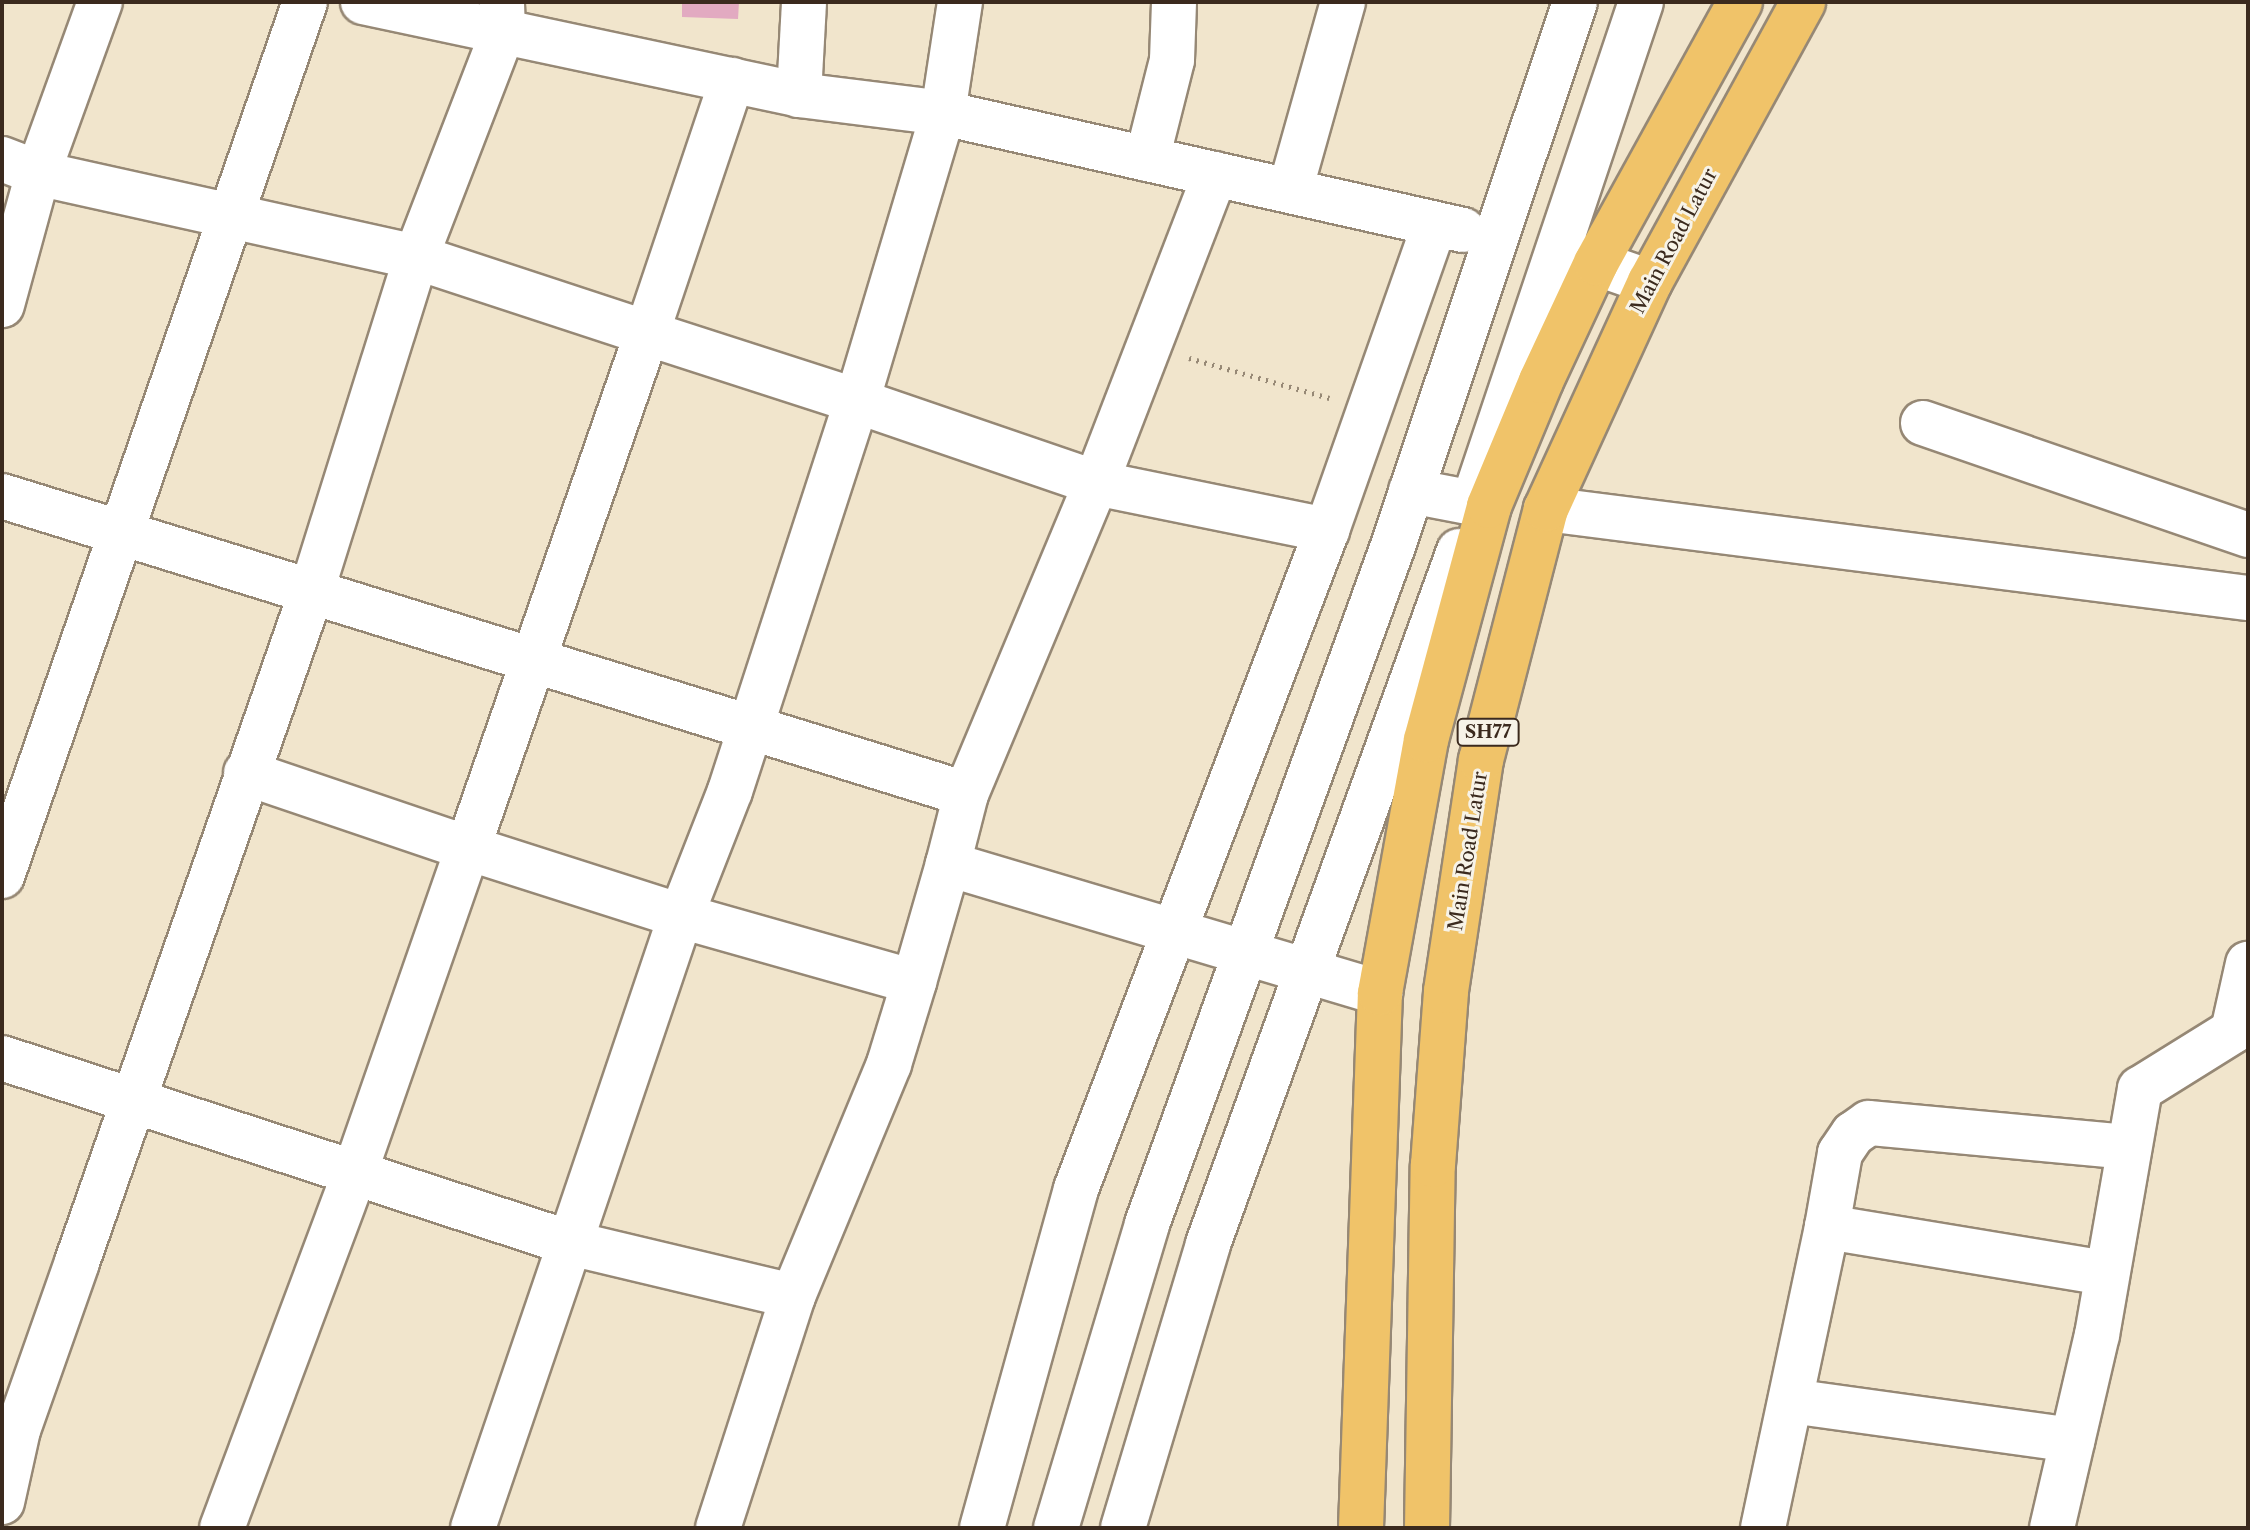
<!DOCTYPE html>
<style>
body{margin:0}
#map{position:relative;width:2250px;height:1530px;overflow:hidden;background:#f1e5cc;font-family:"Libre Caslon Text",serif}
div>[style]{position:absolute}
.building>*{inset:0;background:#e2aac1}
.path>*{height:5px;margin-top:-2.5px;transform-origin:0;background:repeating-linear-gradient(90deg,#968875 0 2px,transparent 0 8px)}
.roads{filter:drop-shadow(2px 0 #968875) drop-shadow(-2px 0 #968875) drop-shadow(0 2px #968875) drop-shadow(0 -2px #968875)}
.minor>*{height:44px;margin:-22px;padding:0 22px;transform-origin:22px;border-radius:22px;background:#fff}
.major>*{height:44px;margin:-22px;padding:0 22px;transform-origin:22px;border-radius:22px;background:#f0c369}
span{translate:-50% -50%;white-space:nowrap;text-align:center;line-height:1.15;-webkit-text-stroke:6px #f7f3e8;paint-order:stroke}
.shield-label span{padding:2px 6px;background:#f7f3e8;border:2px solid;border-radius:6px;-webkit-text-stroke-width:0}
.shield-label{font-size:18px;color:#3b2a1e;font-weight:700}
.street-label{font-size:20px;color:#3b2a1e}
.frame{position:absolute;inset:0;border:4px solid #3b2a1e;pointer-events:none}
</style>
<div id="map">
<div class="building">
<i style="clip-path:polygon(682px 2px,739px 2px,738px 19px,682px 17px)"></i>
</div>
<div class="path">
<i style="left:1189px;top:358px;width:146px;rotate:15.9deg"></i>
</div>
<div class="roads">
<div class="minor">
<i style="left:363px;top:2px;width:446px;rotate:12deg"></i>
<i style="left:799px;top:95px;width:145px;rotate:7.1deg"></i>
<i style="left:943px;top:113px;width:533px;rotate:12.68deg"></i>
<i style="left:960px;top:2px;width:112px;rotate:98.7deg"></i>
<i style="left:943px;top:113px;width:301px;rotate:106.6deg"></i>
<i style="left:857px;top:401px;width:253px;rotate:18.9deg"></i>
<i style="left:1096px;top:483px;width:236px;rotate:11.5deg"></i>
<i style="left:799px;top:95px;width:93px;rotate:-86.9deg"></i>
<i style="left:2px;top:159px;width:39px;rotate:21deg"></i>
<i style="left:38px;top:173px;width:137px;rotate:105.3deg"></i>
<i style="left:1147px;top:159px;width:102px;rotate:-75.8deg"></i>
<i style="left:1172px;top:60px;width:58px;rotate:-88deg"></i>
<i style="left:1291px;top:187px;width:192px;rotate:-74.3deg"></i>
<i style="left:1561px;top:251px;width:94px;rotate:19.2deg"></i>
<i style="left:1923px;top:423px;width:344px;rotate:19deg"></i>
<i style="left:1479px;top:485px;width:509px;rotate:-71.46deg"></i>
<i style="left:1411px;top:491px;width:79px;rotate:10.9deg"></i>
<i style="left:2px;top:496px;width:1009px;rotate:17.18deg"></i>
<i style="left:966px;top:794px;width:72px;rotate:104.4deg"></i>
<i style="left:948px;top:864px;width:451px;rotate:16.6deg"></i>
<i style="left:1546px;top:509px;width:708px;rotate:7.23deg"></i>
<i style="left:246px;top:773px;width:234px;rotate:18.7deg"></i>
<i style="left:468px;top:848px;width:545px;rotate:-70.83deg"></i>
<i style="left:647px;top:333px;width:243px;rotate:-161.8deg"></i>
<i style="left:416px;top:257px;width:241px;rotate:-68.9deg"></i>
<i style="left:503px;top:32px;width:29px;rotate:-92deg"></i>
<i style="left:966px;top:794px;width:337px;rotate:-67.3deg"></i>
<i style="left:1096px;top:483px;width:331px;rotate:-68.9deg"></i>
<i style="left:2px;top:876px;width:925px;rotate:-70.88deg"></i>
<i style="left:2px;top:1058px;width:597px;rotate:18.04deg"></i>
<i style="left:570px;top:1243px;width:345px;rotate:-71.3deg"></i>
<i style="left:681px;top:916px;width:242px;rotate:15.8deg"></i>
<i style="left:914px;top:982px;width:123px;rotate:-73.9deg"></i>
<i style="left:1827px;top:1227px;width:75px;rotate:-80deg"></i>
<i style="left:1840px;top:1153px;width:23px;rotate:-56deg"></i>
<i style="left:1853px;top:1134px;width:19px;rotate:-35deg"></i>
<i style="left:1869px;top:1123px;width:261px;rotate:5.3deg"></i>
<i style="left:1791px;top:1401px;width:284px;rotate:7.9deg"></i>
<i style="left:2px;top:1426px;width:16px;rotate:14deg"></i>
<i style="left:18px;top:1430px;width:178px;rotate:-70.6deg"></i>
<i style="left:77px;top:1262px;width:709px;rotate:-70.72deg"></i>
<i style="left:311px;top:593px;width:352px;rotate:-72.6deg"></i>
<i style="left:416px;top:257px;width:387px;rotate:-167.5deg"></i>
<i style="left:38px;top:173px;width:182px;rotate:-70.1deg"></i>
<i style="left:2px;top:1502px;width:74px;rotate:-77.5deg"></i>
<i style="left:222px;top:1528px;width:380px;rotate:-69.5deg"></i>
<i style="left:355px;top:1172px;width:343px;rotate:-70.8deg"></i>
<i style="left:468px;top:848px;width:224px;rotate:17.7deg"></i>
<i style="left:681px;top:916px;width:134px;rotate:-68.6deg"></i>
<i style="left:730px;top:791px;width:410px;rotate:-72deg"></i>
<i style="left:857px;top:401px;width:221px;rotate:-162.1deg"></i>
<i style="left:647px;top:333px;width:267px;rotate:-71.4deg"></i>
<i style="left:473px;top:1528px;width:301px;rotate:-71.2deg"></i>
<i style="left:570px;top:1243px;width:229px;rotate:13.4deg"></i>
<i style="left:793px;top:1296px;width:251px;rotate:-67.5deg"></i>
<i style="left:889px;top:1064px;width:86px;rotate:-73deg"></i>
<i style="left:718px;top:1528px;width:244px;rotate:-72.1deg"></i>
<i style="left:982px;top:1528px;width:352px;rotate:-74.5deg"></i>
<i style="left:1076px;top:1189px;width:705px;rotate:-69.15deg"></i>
<i style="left:1327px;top:530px;width:324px;rotate:-70.6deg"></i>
<i style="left:1056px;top:1528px;width:317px;rotate:-73.3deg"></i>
<i style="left:1147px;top:1224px;width:724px;rotate:-70.06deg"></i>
<i style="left:1394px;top:543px;width:570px;rotate:-71.5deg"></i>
<i style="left:1123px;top:1528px;width:296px;rotate:-73.3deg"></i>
<i style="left:1208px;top:1244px;width:737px;rotate:-70.09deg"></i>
<i style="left:1763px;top:1528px;width:308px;rotate:-78deg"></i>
<i style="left:1827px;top:1227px;width:283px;rotate:9.4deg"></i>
<i style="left:2052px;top:1528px;width:198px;rotate:-76.9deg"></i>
<i style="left:2097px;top:1335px;width:250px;rotate:-80.1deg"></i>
<i style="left:2140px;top:1089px;width:110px;rotate:-31.9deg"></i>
<i style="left:2233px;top:1031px;width:69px;rotate:-77.4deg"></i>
</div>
<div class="major">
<i style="left:1361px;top:1528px;width:535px;rotate:-87.97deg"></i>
<i style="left:1380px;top:993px;width:257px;rotate:-79.7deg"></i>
<i style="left:1426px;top:740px;width:242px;rotate:-74.9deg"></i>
<i style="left:1489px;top:506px;width:135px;rotate:-67.4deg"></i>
<i style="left:1541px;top:381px;width:130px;rotate:-65deg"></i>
<i style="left:1596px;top:263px;width:298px;rotate:-61.1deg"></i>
<i style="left:1427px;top:1528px;width:363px;rotate:-89.1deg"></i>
<i style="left:1433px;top:1165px;width:174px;rotate:-85.7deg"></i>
<i style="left:1446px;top:991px;width:234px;rotate:-81.4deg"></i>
<i style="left:1481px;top:760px;width:259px;rotate:-75.5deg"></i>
<i style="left:1546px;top:509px;width:250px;rotate:-65.4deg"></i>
<i style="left:1650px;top:282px;width:319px;rotate:-61.3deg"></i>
</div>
</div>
<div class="shield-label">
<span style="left:1488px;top:732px">SH77</span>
</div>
<div class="street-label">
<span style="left:1674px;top:241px;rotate:-62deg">Main Road Latur</span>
<span style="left:1468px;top:851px;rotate:-81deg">Main Road Latur</span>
</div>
<div class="frame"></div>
</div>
